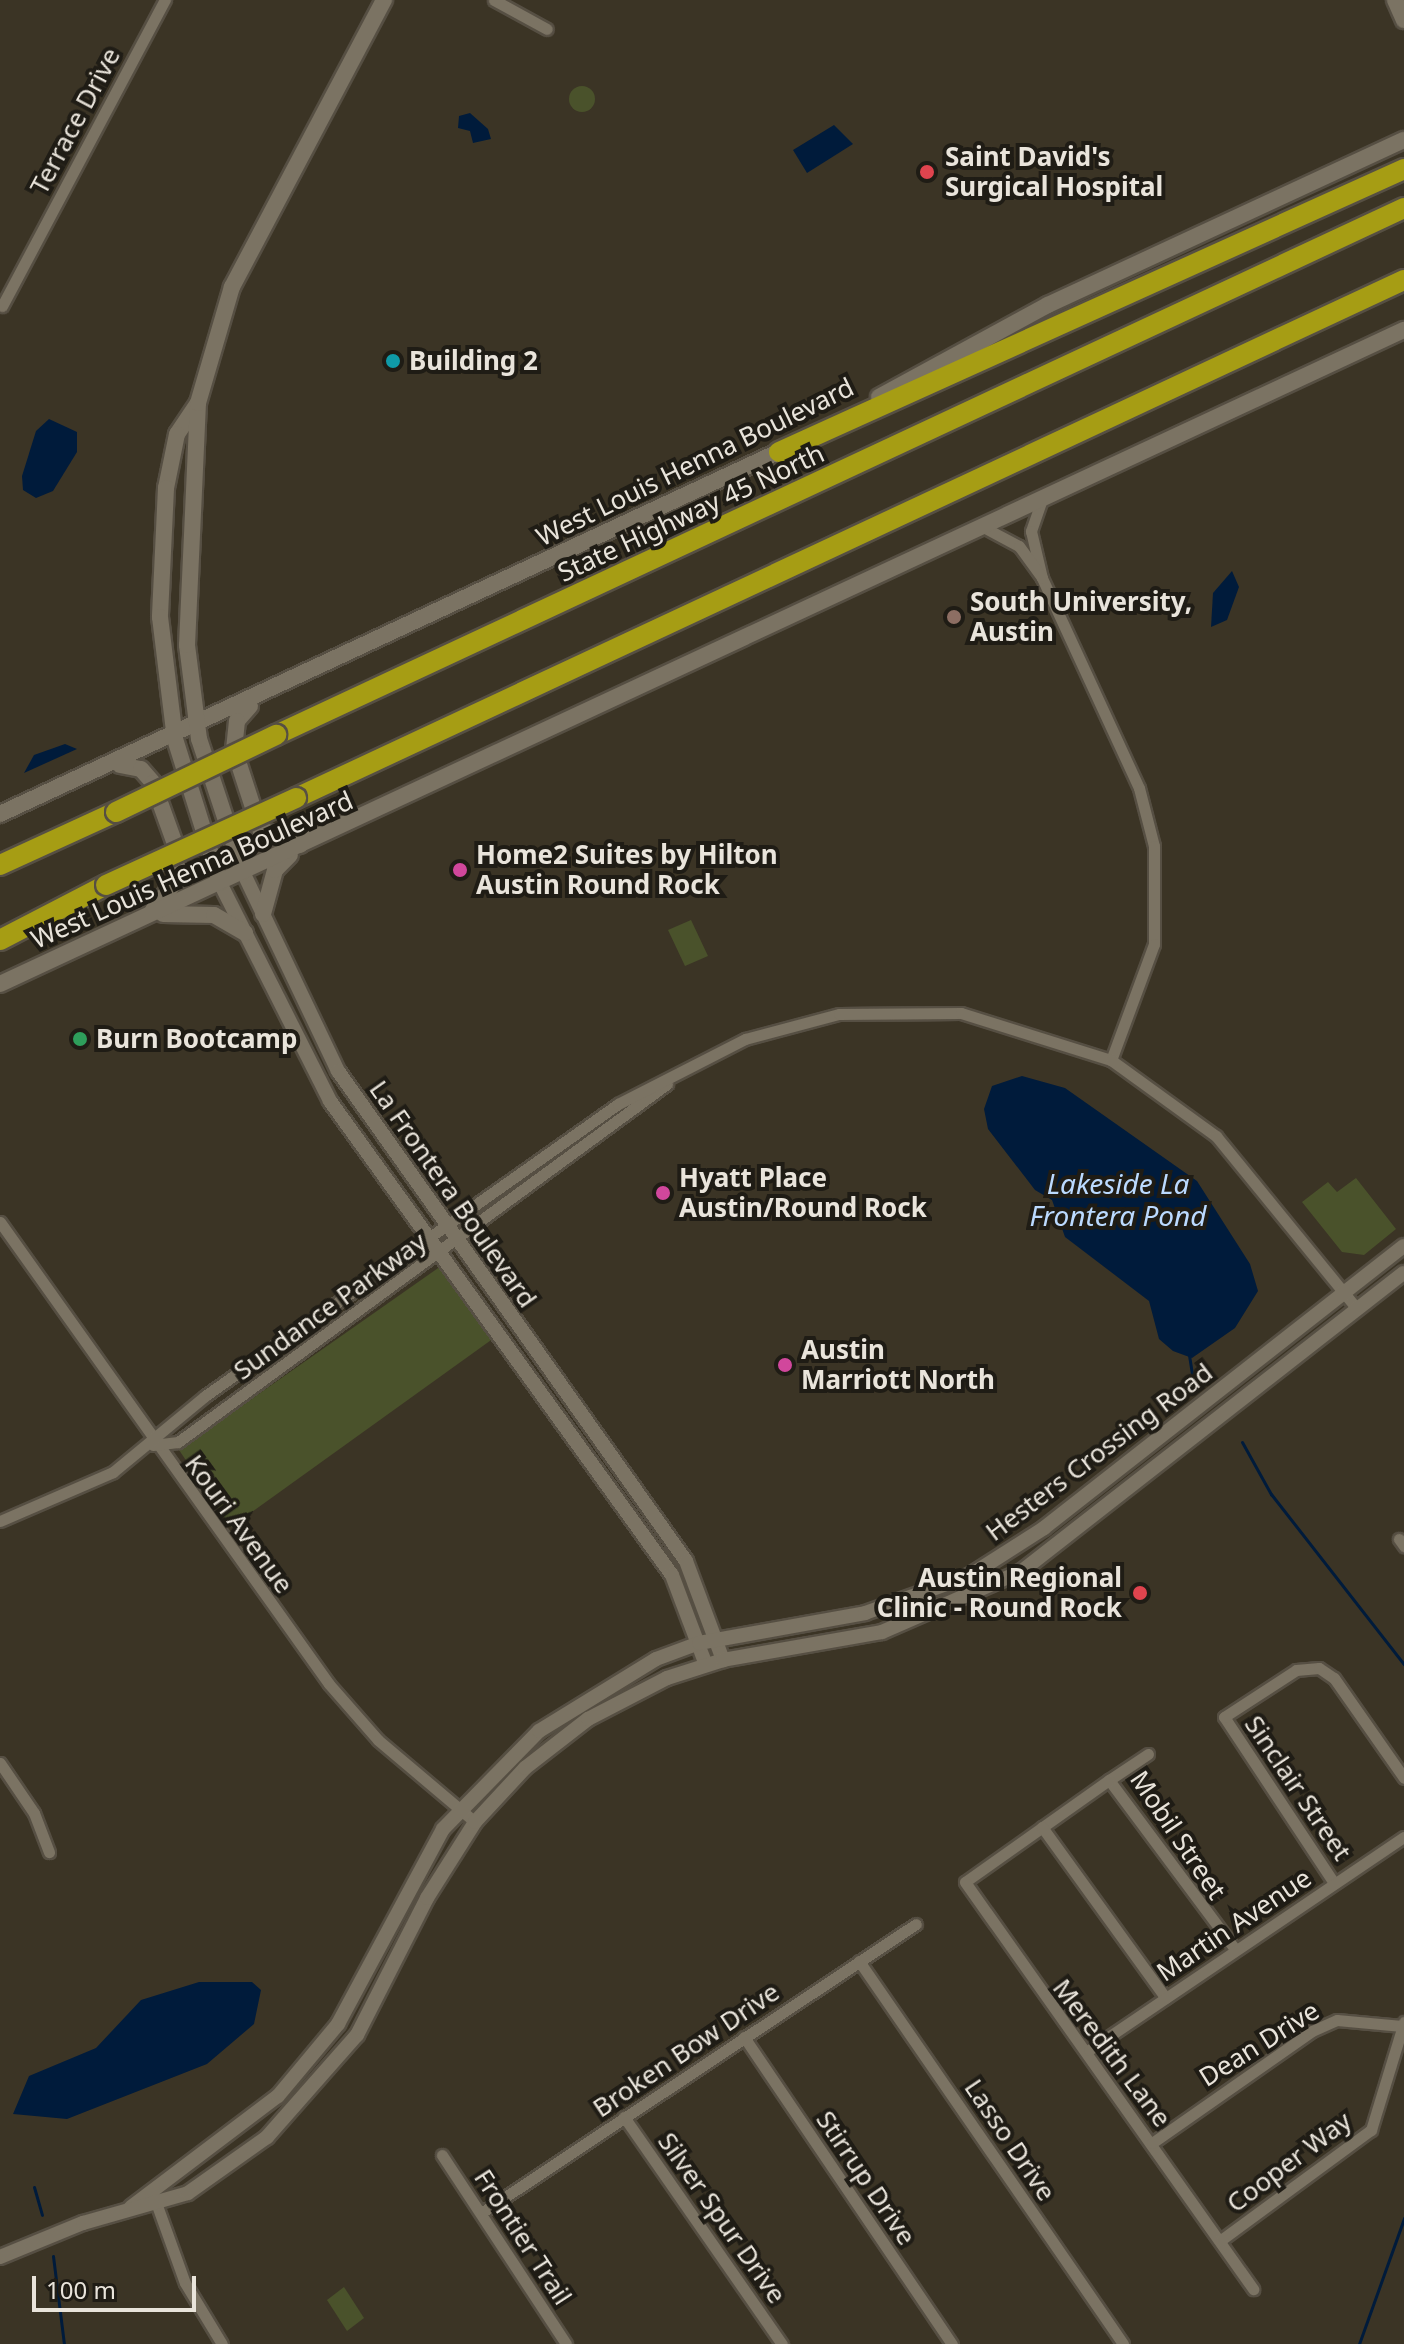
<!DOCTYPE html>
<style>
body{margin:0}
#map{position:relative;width:1404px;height:2344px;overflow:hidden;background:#3b3425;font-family:"Noto Sans",sans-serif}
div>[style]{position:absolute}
.green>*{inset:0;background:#4a522b}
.round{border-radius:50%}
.water>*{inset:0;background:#001b3b}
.stream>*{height:3px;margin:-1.5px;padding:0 1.5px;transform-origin:1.5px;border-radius:1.5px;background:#001b3b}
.roads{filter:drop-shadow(2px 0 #564f43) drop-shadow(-2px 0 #564f43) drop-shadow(0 2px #564f43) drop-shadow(0 -2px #564f43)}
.minor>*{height:11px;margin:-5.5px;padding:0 5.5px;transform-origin:5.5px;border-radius:5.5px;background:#7b7363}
.tertiary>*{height:14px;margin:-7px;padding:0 7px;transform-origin:7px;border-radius:7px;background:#7b7363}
.secondary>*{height:16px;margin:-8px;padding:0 8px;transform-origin:8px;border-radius:8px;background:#7b7363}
.motorway>*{height:20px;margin:-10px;padding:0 10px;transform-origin:10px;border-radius:10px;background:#a69d14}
.bridges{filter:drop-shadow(2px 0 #564f43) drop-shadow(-2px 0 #564f43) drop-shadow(0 2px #564f43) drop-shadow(0 -2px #564f43)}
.motorway-bridge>*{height:20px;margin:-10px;padding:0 10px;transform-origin:10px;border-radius:10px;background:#a69d14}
.dots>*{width:22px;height:22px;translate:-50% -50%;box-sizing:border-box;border:4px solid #1f1c15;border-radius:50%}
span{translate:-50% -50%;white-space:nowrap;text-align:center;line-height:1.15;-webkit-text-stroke:8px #1f1c15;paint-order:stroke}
.street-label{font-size:26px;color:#e9e4db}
.poi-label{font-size:26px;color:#e9e4db;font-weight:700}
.left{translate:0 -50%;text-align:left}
.right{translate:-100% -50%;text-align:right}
.water-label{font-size:28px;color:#bbdaff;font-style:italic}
.scale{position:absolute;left:32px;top:2276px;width:164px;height:36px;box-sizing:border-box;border:4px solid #e9e4db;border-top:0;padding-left:10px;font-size:24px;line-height:28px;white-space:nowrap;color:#e9e4db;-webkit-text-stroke:6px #1f1c15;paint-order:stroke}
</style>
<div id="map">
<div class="green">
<i class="round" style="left:569px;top:86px;width:26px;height:26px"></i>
<i style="clip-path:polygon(691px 920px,708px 956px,685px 966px,668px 930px)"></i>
<i style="clip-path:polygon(1356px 1178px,1396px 1229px,1364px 1255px,1342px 1252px,1302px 1202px,1328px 1182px,1337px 1192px)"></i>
<i style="clip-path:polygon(441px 1266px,494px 1338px,231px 1527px,179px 1450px)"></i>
<i style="clip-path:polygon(344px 2287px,364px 2318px,347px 2331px,327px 2300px)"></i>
</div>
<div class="water">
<i style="clip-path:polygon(470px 113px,488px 129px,491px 139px,473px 143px,470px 131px,458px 128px,459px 116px)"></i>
<i style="clip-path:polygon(834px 125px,853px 144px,807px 173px,793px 150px)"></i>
<i style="clip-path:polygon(49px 419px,77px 432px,77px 452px,53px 491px,36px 498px,23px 490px,22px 476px,36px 431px)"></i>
<i style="clip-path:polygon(1232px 571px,1239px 587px,1227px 620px,1211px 627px,1213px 593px)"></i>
<i style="clip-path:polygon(65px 744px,77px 749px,24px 773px,34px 755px)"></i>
<i style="clip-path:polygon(1022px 1076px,1065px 1088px,1197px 1181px,1250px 1264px,1258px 1291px,1235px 1328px,1192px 1358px,1173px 1351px,1159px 1339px,1149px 1301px,1065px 1237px,1052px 1200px,1035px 1190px,988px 1129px,984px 1109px,992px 1086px)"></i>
<i style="clip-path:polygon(199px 1982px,252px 1982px,261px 1990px,254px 2024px,207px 2064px,67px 2119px,13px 2114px,29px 2076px,96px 2048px,141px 2000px)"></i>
</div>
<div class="stream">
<i style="left:1189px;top:1355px;width:24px;rotate:81deg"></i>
<i style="left:1242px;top:1442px;width:60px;rotate:60.9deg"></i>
<i style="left:1271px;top:1494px;width:216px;rotate:52deg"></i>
<i style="left:34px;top:2187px;width:29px;rotate:74deg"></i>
<i style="left:53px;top:2256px;width:89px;rotate:82.9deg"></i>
<i style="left:1359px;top:2344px;width:134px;rotate:-70.3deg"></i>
</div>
<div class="roads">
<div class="minor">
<i style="left:494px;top:0;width:60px;rotate:28.7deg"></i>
<i style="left:2px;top:306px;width:347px;rotate:-62deg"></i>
<i style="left:1041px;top:502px;width:31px;rotate:109deg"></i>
<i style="left:1031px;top:531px;width:48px;rotate:76.8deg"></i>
<i style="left:1042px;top:578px;width:231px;rotate:65.2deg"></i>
<i style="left:1139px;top:788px;width:60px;rotate:75.5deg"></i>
<i style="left:1154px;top:846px;width:98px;rotate:90deg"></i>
<i style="left:1154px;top:944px;width:124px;rotate:110.3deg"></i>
<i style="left:985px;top:528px;width:38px;rotate:28deg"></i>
<i style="left:1019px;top:546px;width:39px;rotate:54deg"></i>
<i style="left:0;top:1222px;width:567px;rotate:54.54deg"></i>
<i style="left:329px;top:1684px;width:74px;rotate:48.8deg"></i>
<i style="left:378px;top:1740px;width:127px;rotate:40.2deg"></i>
<i style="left:153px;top:1445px;width:25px;rotate:-7deg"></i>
<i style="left:178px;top:1442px;width:606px;rotate:-36.21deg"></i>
<i style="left:0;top:1521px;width:123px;rotate:-23.4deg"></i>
<i style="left:113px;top:1472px;width:119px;rotate:-39.6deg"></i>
<i style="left:205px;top:1396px;width:506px;rotate:-35.26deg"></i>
<i style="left:618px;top:1104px;width:143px;rotate:-27.1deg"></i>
<i style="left:745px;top:1039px;width:97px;rotate:-14.9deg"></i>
<i style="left:839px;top:1014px;width:122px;rotate:-0.5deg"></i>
<i style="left:961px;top:1013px;width:157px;rotate:17.4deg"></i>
<i style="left:1111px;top:1060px;width:130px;rotate:35.9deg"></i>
<i style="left:1216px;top:1136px;width:223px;rotate:50.8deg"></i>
<i style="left:1399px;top:1539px;width:9px;rotate:54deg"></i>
<i style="left:1148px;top:1754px;width:47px;rotate:146.3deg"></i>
<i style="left:1109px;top:1780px;width:211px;rotate:53.3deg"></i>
<i style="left:0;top:1763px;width:60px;rotate:55.8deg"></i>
<i style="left:34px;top:1813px;width:42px;rotate:69deg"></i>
<i style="left:1109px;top:1780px;width:176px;rotate:144.7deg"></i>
<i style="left:965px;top:1882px;width:499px;rotate:54.7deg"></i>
<i style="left:1042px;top:1827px;width:211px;rotate:54.1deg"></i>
<i style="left:1334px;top:1883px;width:199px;rotate:-123.5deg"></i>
<i style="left:1224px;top:1717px;width:86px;rotate:-33.1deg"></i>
<i style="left:1296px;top:1670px;width:23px;rotate:-5deg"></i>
<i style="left:1319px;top:1668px;width:18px;rotate:34deg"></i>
<i style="left:1334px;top:1678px;width:122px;rotate:55deg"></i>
<i style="left:859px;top:1961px;width:465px;rotate:55.4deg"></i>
<i style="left:744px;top:2037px;width:371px;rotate:55.9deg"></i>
<i style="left:1089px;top:2050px;width:380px;rotate:-34.1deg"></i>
<i style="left:624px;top:2117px;width:277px;rotate:55.2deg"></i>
<i style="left:1152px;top:2143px;width:195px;rotate:-35deg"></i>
<i style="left:1312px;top:2031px;width:27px;rotate:-24deg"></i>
<i style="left:1337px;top:2020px;width:65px;rotate:5.3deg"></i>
<i style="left:442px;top:2155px;width:226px;rotate:56.7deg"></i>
<i style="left:154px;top:2197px;width:91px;rotate:70.2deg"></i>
<i style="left:185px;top:2283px;width:71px;rotate:58.8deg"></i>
<i style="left:481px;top:2213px;width:522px;rotate:-33.6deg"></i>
<i style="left:1221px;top:2240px;width:186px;rotate:-36.3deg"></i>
<i style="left:1371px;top:2130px;width:113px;rotate:-73deg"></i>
</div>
<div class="tertiary">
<i style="left:243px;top:872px;width:221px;rotate:64.5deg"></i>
<i style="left:338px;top:1071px;width:601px;rotate:54.62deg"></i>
<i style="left:686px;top:1561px;width:106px;rotate:69.5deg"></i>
<i style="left:220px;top:883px;width:244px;rotate:63.2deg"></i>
<i style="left:330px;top:1101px;width:584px;rotate:54.19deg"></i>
<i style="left:672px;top:1575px;width:96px;rotate:69.3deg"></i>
<i style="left:131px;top:2207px;width:184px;rotate:-37.1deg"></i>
<i style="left:278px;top:2096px;width:94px;rotate:-50.2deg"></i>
<i style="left:338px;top:2024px;width:221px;rotate:-61.7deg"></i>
<i style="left:443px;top:1829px;width:137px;rotate:-45.6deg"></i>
<i style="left:539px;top:1731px;width:137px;rotate:-31.6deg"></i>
<i style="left:656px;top:1659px;width:46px;rotate:-20.4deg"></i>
<i style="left:699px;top:1643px;width:169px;rotate:-10.2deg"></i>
<i style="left:865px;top:1613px;width:110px;rotate:-19.6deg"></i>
<i style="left:969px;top:1576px;width:89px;rotate:-32.6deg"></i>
<i style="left:1044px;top:1528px;width:457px;rotate:-38.1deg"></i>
<i style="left:0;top:2257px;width:90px;rotate:-22.3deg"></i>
<i style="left:83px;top:2223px;width:109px;rotate:-15.9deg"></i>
<i style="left:188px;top:2193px;width:97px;rotate:-35.3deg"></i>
<i style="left:267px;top:2137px;width:136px;rotate:-48.6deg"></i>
<i style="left:357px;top:2035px;width:154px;rotate:-62.9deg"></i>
<i style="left:427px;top:1898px;width:90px;rotate:-57.7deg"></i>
<i style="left:475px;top:1822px;width:74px;rotate:-47.2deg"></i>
<i style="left:525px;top:1768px;width:80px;rotate:-37.9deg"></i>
<i style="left:588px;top:1719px;width:89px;rotate:-27.4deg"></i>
<i style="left:667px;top:1678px;width:59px;rotate:-17.8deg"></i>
<i style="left:723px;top:1660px;width:161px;rotate:-10deg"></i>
<i style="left:882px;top:1632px;width:153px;rotate:-23.5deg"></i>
<i style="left:1022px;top:1571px;width:484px;rotate:-38deg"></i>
</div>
<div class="secondary">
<i style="left:1395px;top:0;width:22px;rotate:66deg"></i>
<i style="left:879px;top:397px;width:192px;rotate:-28.6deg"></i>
<i style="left:1048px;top:305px;width:392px;rotate:-24.9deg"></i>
<i style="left:198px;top:403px;width:37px;rotate:124deg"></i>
<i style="left:177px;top:434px;width:55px;rotate:101.5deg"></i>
<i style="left:166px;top:488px;width:129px;rotate:92.7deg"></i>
<i style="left:160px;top:617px;width:123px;rotate:83deg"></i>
<i style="left:175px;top:739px;width:151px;rotate:72.6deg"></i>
<i style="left:250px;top:706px;width:20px;rotate:131deg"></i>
<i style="left:237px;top:721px;width:28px;rotate:96deg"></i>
<i style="left:234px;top:749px;width:84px;rotate:72deg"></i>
<i style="left:260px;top:829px;width:43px;rotate:21.8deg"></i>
<i style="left:120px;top:765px;width:21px;rotate:11deg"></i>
<i style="left:141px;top:769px;width:18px;rotate:49deg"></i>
<i style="left:153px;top:783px;width:65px;rotate:70.2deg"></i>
<i style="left:175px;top:844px;width:34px;rotate:85deg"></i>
<i style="left:178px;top:878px;width:41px;rotate:128deg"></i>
<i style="left:0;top:814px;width:870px;rotate:-24.95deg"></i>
<i style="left:243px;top:872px;width:140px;rotate:-108.3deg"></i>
<i style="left:199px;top:739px;width:95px;rotate:-97.3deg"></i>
<i style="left:187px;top:645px;width:242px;rotate:-87.4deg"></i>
<i style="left:198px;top:403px;width:121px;rotate:-73.7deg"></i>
<i style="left:232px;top:287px;width:325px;rotate:-62.1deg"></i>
<i style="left:163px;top:914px;width:51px;rotate:1.1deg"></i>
<i style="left:214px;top:915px;width:36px;rotate:30deg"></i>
<i style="left:263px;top:914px;width:46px;rotate:-74.7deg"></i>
<i style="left:275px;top:870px;width:21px;rotate:-45deg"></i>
<i style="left:0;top:984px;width:1549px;rotate:-24.98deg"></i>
</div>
<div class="motorway">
<i style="left:779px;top:452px;width:686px;rotate:-24.36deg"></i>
<i style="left:276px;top:735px;width:1245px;rotate:-25.04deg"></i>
<i style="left:296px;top:798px;width:1223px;rotate:-25.06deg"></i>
<i style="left:0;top:865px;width:128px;rotate:-24.6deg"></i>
<i style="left:0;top:940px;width:119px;rotate:-27.4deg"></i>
</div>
</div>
<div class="bridges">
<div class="motorway-bridge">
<i style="left:116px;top:812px;width:178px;rotate:-25.7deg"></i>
<i style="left:106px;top:885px;width:209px;rotate:-24.6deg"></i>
</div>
</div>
<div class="dots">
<i style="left:927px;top:172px;background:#e0444e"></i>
<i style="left:393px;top:361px;background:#0f9aa8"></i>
<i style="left:954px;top:617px;background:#8d6e63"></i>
<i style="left:460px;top:870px;background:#d1479c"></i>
<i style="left:80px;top:1039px;background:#2e9e5b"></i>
<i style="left:663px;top:1193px;background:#d1479c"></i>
<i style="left:785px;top:1365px;background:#d1479c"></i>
<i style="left:1140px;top:1593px;background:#e0444e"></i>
</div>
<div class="street-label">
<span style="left:75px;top:121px;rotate:-62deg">Terrace Drive</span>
<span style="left:695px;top:462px;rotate:-26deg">West Louis Henna Boulevard</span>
<span style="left:691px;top:513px;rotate:-25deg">State Highway 45 North</span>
<span style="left:192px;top:870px;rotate:-24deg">West Louis Henna Boulevard</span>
<span style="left:453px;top:1194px;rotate:55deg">La Frontera Boulevard</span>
<span style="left:330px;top:1306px;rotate:-36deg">Sundance Parkway</span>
<span style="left:1099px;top:1452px;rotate:-37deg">Hesters Crossing Road</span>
<span style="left:239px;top:1524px;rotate:54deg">Kouri Avenue</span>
<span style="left:1298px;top:1788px;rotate:56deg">Sinclair Street</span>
<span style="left:1178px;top:1835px;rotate:56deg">Mobil Street</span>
<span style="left:1234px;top:1925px;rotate:-34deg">Martin Avenue</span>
<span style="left:1259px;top:2044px;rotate:-32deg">Dean Drive</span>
<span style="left:686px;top:2050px;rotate:-34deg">Broken Bow Drive</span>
<span style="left:1112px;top:2053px;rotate:53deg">Meredith Lane</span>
<span style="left:1010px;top:2140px;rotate:56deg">Lasso Drive</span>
<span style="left:1289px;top:2162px;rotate:-37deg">Cooper Way</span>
<span style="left:866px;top:2178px;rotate:56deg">Stirrup Drive</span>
<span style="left:722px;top:2218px;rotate:55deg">Silver Spur Drive</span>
<span style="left:523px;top:2237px;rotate:57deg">Frontier Trail</span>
</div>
<div class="poi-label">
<span class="left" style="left:945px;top:172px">Saint David's<br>Surgical Hospital</span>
<span class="left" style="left:409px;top:361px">Building 2</span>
<span class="left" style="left:970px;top:617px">South University,<br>Austin</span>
<span class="left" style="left:476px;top:870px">Home2 Suites by Hilton<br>Austin Round Rock</span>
<span class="left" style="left:96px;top:1039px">Burn Bootcamp</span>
<span class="left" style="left:679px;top:1193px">Hyatt Place<br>Austin/Round Rock</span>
<span class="left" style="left:801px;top:1365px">Austin<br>Marriott North</span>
<span class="right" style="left:1122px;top:1593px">Austin Regional<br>Clinic - Round Rock</span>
</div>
<div class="water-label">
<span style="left:1118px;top:1199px">Lakeside La<br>Frontera Pond</span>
</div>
<div class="scale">100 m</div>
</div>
